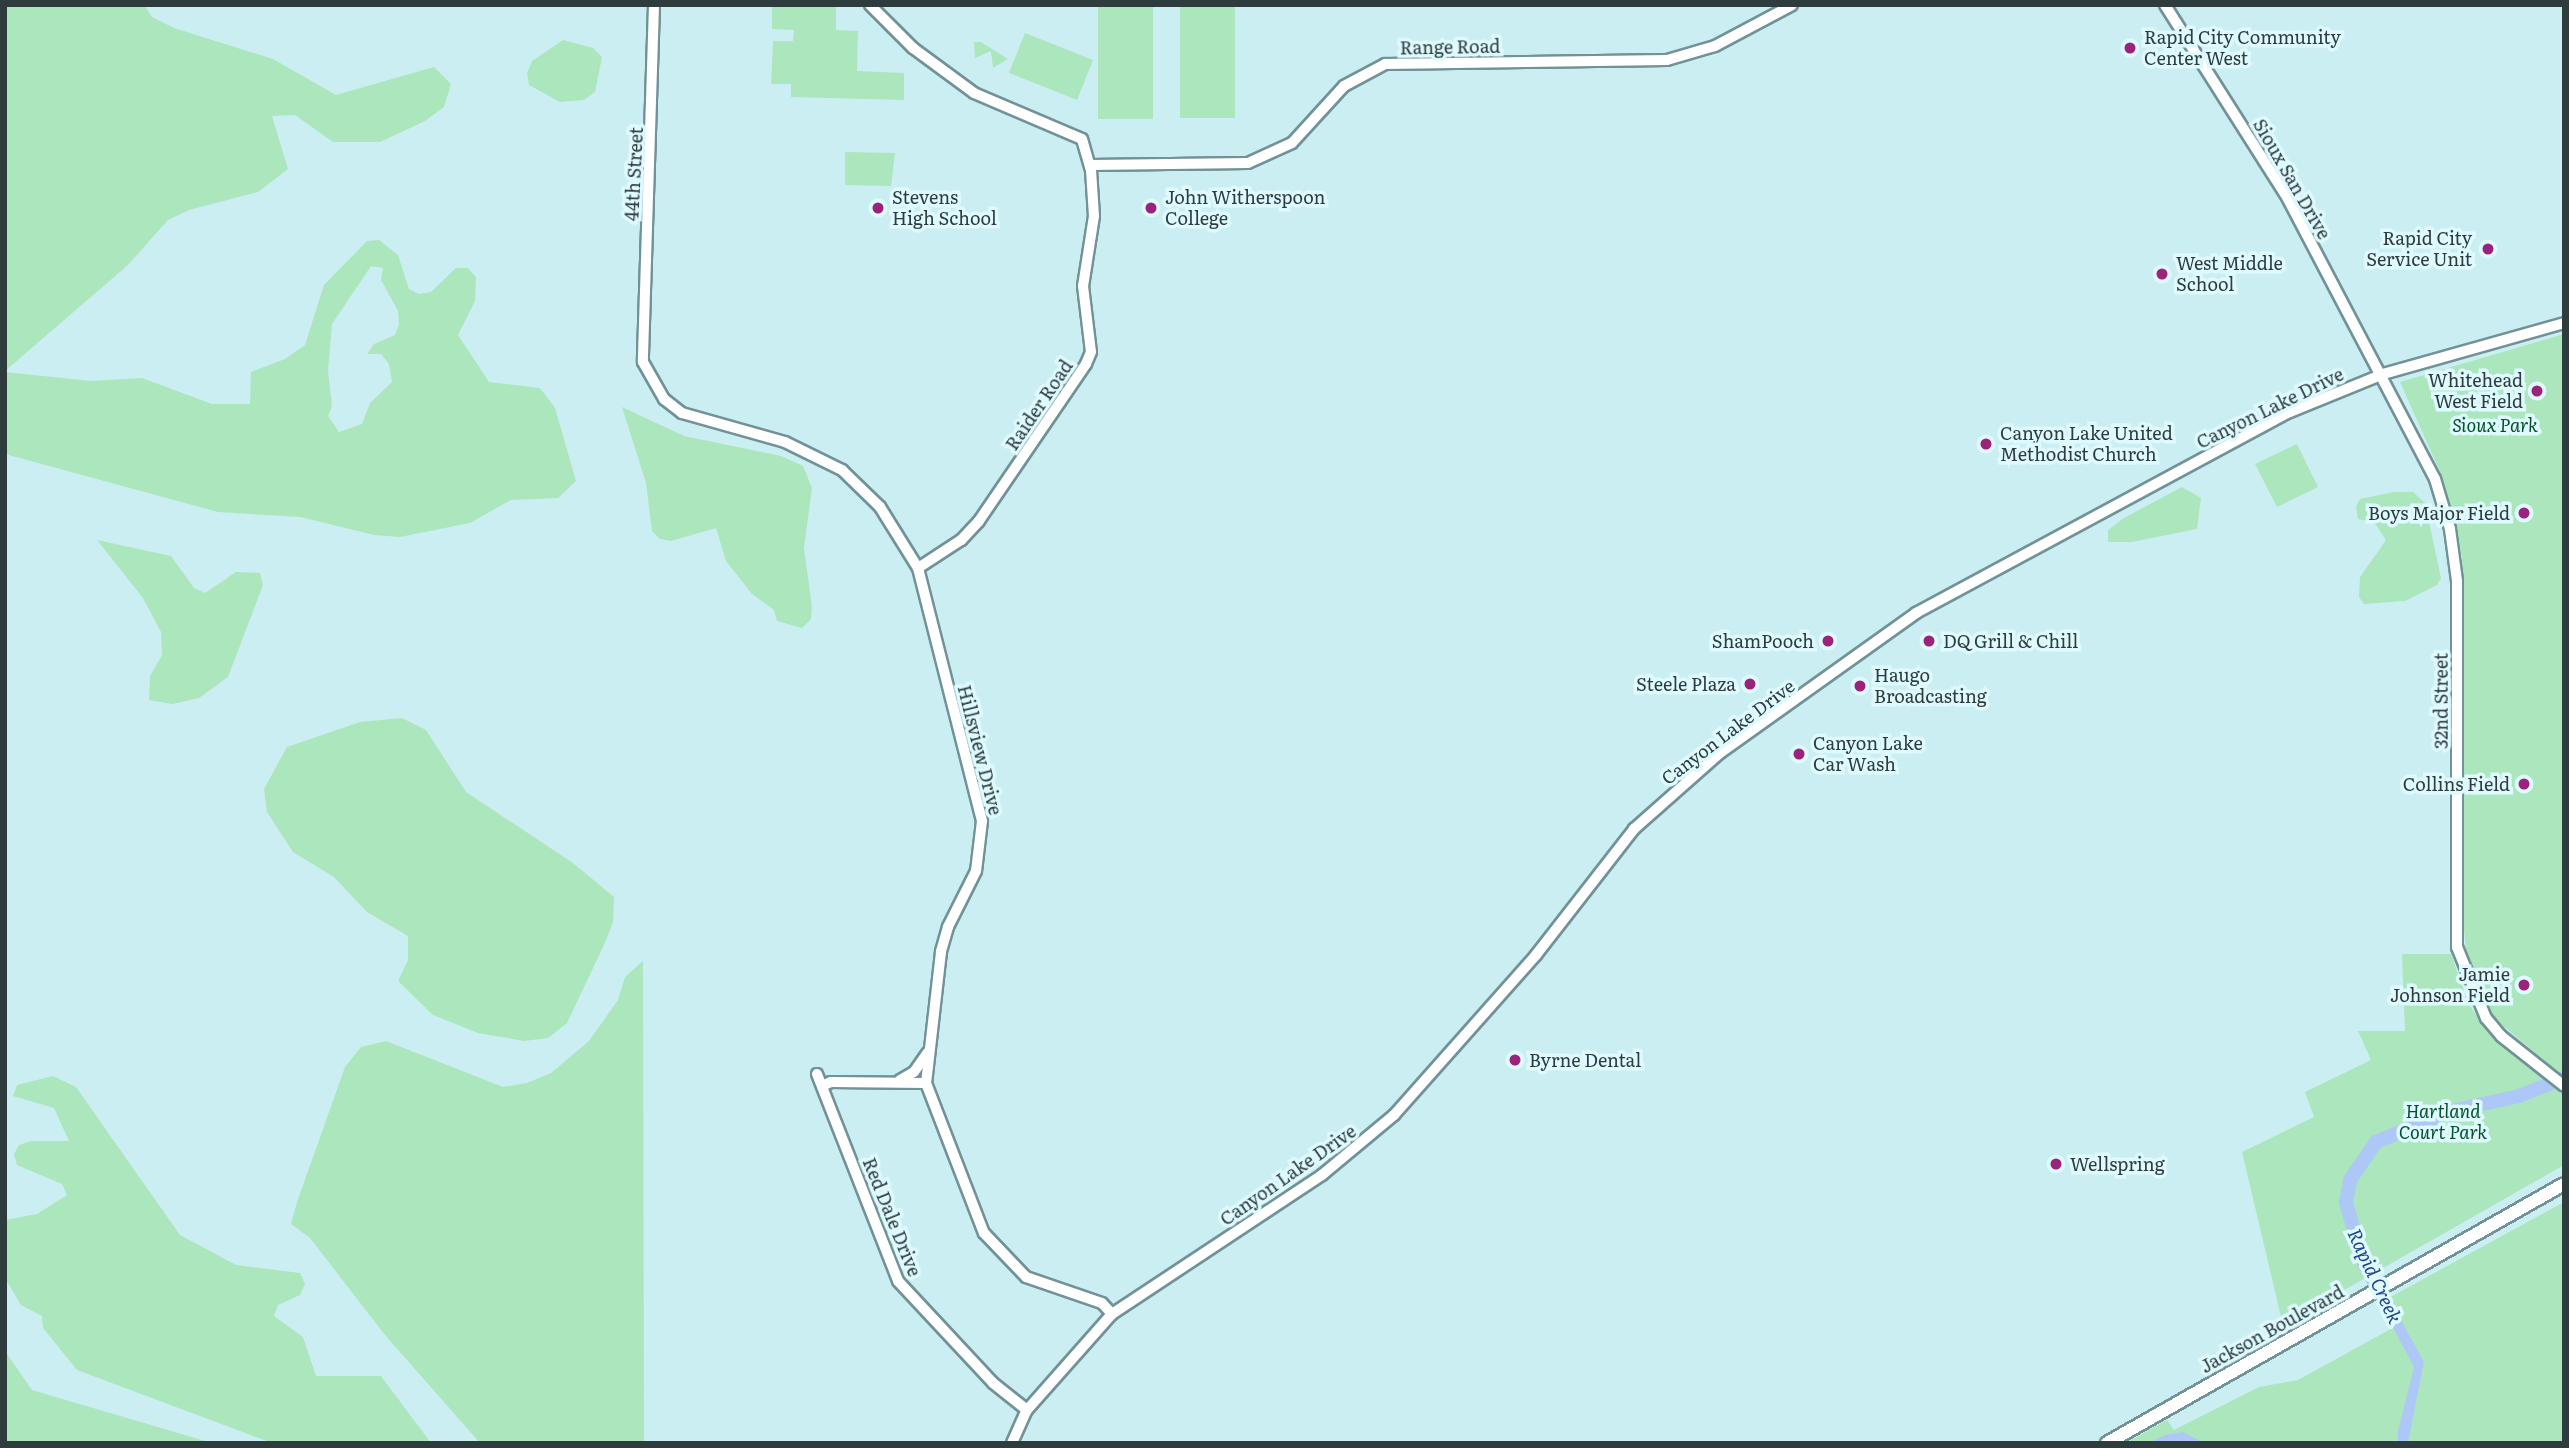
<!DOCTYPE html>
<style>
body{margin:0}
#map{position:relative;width:2569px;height:1448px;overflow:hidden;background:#cbeef3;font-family:Literata,serif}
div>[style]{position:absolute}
.green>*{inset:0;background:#ace6bc}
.water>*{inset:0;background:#adc8f6}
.river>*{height:14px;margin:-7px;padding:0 7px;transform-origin:7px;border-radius:7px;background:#adc8f6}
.roads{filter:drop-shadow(2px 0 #719297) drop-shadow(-2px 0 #719297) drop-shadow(0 2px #719297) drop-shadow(0 -2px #719297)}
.tertiary>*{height:10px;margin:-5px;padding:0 5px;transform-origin:5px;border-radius:5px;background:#fff}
.primary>*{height:12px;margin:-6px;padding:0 6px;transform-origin:6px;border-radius:6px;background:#fff}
.dots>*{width:19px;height:19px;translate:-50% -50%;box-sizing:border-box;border:4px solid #defafe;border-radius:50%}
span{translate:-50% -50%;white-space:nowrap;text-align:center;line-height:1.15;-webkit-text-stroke:7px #defafe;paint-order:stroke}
.poi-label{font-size:18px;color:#2e3c3e}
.left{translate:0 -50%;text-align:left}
.right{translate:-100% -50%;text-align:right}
.street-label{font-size:18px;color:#2e3c3e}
.park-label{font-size:18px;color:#045129;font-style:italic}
.water-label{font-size:19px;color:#204588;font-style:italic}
.frame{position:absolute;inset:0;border:7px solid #2e3c3e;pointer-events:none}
</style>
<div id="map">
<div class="green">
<i style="clip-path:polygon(5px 5px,144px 5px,152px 17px,174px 28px,273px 59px,336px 95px,434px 67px,451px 84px,444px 107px,425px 121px,380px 142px,333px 142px,295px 115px,272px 116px,288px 169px,258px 192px,189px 210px,168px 220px,128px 265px,5px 371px)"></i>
<i style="clip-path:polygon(772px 5px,836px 5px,836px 30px,858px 31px,857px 71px,904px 73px,904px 100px,791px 97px,791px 84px,771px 84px,773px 41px,793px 41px,794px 30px,772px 29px)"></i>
<i style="clip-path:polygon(1098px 5px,1153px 5px,1153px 119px,1098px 119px)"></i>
<i style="clip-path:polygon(1180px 5px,1235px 5px,1235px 118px,1180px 118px)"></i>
<i style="clip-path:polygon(1025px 33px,1093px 60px,1077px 100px,1009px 73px)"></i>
<i style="clip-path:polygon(563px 40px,593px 48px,602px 57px,595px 92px,584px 100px,560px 102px,529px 85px,527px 73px,532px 61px)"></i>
<i style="clip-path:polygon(974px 42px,981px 42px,1008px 59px,993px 68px,991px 51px,975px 58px)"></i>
<i style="clip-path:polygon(845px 152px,895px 153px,891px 186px,845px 185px)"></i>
<i style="clip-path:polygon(evenodd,379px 240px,398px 255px,409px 289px,419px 294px,431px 292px,456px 268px,468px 268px,476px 277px,475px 301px,458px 335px,489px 382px,540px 388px,555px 408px,576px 481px,558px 498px,511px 500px,470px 523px,400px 537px,374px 535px,300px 517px,218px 512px,5px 454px,5px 372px,91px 381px,142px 378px,212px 404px,250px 404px,251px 372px,285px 359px,305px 345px,324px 285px,367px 241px,379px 240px,371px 266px,383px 268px,381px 280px,398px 311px,399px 324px,395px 335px,374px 344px,367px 354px,381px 354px,389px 364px,392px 382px,370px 403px,362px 424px,339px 432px,328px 416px,332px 406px,328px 371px,332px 324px,371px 266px)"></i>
<i style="clip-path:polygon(2564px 334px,2564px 1077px,2495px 1019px,2467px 958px,2463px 920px,2462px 557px,2441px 474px,2400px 382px)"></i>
<i style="clip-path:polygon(622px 407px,684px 436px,781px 456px,803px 466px,812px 488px,804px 548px,812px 607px,811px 619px,802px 628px,777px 621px,774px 610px,752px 594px,726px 561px,716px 528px,671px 541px,660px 539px,652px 531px,646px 483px)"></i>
<i style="clip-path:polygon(2297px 444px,2318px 487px,2277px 507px,2255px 464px)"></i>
<i style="clip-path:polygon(2182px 487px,2201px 498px,2197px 529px,2132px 542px,2108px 542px,2108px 530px,2124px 518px)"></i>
<i style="clip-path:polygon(2394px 492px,2413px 492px,2425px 503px,2441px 578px,2437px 585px,2405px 601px,2364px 604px,2359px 597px,2360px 577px,2386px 540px,2374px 522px,2358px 519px,2356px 506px,2360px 499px)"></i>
<i style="clip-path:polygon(97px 540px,171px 556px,194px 588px,205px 593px,236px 572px,260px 573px,263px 585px,228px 677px,199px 698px,172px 704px,149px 700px,150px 676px,162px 655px,161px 632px,143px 598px)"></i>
<i style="clip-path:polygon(402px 718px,426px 730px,466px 792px,573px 863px,614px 897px,613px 922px,603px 947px,567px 1023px,548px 1038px,524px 1041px,478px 1033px,433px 1015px,398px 981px,408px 960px,408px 936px,367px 912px,334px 877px,293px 852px,267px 812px,264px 789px,287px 747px,360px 722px)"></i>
<i style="clip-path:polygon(2402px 954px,2451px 954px,2468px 1003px,2484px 1026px,2513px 1056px,2564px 1094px,2564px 1165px,2283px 1325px,2242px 1152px,2314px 1117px,2305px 1092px,2371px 1060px,2358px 1031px,2405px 1031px)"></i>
<i style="clip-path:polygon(643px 961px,644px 1443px,480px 1443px,385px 1335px,310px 1238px,291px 1224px,297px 1202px,345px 1067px,361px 1047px,386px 1041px,503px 1087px,527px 1083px,551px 1073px,589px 1041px,618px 1000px,625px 977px)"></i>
<i style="clip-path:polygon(53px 1076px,76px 1087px,180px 1235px,236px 1265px,300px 1273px,305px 1284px,300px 1295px,278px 1305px,274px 1316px,303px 1337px,316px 1376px,381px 1376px,431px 1443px,272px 1443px,77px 1370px,43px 1328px,42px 1316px,21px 1305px,5px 1278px,5px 1220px,37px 1214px,67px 1195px,62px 1184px,17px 1165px,14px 1154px,19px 1145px,31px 1141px,69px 1141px,54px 1108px,13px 1096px,17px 1085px)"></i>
<i style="clip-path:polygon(2564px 1202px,2564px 1443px,2126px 1443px,2167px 1420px,2174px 1430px,2259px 1387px,2298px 1380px,2398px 1325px,2385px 1300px)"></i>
<i style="clip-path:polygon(5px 1351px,32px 1390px,212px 1443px,5px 1443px)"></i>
</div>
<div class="water">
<i style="clip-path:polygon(2390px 1300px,2424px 1362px,2408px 1443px,2398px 1443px,2398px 1431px,2414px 1367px,2381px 1305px)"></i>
<i style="clip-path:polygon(2183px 1432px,2204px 1443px,2149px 1443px,2165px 1435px)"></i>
</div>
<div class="river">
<i style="left:2394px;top:1317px;width:62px;rotate:-119.1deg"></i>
<i style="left:2364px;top:1263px;width:63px;rotate:-106.7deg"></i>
<i style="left:2346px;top:1203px;width:23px;rotate:-80deg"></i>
<i style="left:2350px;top:1180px;width:46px;rotate:-55.6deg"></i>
<i style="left:2376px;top:1142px;width:77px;rotate:-22.9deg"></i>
<i style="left:2447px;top:1112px;width:74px;rotate:-12.5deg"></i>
<i style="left:2519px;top:1096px;width:48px;rotate:-21.8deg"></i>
</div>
<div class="roads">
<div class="tertiary">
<i style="left:654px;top:5px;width:357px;rotate:91.8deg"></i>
<i style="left:643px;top:362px;width:43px;rotate:60.4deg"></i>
<i style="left:664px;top:399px;width:23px;rotate:38deg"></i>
<i style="left:682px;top:413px;width:107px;rotate:15.7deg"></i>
<i style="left:785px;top:442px;width:64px;rotate:26.2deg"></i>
<i style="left:842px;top:470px;width:53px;rotate:44.2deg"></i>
<i style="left:880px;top:507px;width:72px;rotate:58.1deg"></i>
<i style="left:918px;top:568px;width:261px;rotate:75.8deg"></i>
<i style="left:982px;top:821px;width:50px;rotate:96.8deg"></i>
<i style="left:976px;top:871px;width:63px;rotate:116.6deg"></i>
<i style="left:948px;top:927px;width:26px;rotate:106deg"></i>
<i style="left:941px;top:952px;width:132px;rotate:96.5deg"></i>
<i style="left:926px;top:1083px;width:161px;rotate:68.9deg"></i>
<i style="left:984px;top:1233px;width:61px;rotate:46.3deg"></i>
<i style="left:1026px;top:1277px;width:80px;rotate:18.9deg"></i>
<i style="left:1102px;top:1303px;width:15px;rotate:48deg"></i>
<i style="left:870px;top:5px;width:61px;rotate:45deg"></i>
<i style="left:913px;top:48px;width:76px;rotate:36.4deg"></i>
<i style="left:974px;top:93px;width:117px;rotate:23.1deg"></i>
<i style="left:1082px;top:139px;width:32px;rotate:74deg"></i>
<i style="left:1091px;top:170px;width:46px;rotate:86.3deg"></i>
<i style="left:1094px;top:216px;width:71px;rotate:98.9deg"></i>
<i style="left:1083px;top:286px;width:66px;rotate:83.1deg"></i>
<i style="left:1091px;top:352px;width:13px;rotate:113deg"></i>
<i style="left:1086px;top:364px;width:190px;rotate:124.3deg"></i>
<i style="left:979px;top:521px;width:26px;rotate:133deg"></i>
<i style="left:961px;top:540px;width:51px;rotate:146.9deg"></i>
<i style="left:2165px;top:5px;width:230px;rotate:57.6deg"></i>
<i style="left:2288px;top:199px;width:316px;rotate:62.3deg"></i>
<i style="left:2435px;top:479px;width:52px;rotate:73.3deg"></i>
<i style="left:2450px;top:529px;width:52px;rotate:82.3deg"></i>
<i style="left:2457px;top:581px;width:366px;rotate:90deg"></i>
<i style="left:2457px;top:947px;width:77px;rotate:67.8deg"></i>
<i style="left:2486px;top:1018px;width:23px;rotate:50deg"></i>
<i style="left:2501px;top:1036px;width:80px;rotate:38.4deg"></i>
<i style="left:1091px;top:165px;width:157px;rotate:-0.7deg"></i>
<i style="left:1248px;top:163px;width:48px;rotate:-24.4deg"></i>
<i style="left:1292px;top:143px;width:77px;rotate:-47.6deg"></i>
<i style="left:1344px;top:86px;width:47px;rotate:-28.2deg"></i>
<i style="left:1385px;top:64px;width:282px;rotate:-0.8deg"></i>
<i style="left:1667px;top:60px;width:50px;rotate:-16.3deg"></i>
<i style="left:1715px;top:46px;width:87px;rotate:-28deg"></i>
<i style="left:817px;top:1074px;width:222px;rotate:68.6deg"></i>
<i style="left:898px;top:1281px;width:139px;rotate:47deg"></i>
<i style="left:993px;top:1383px;width:43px;rotate:38.5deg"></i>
<i style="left:900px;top:1080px;width:16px;rotate:-30deg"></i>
<i style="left:914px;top:1072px;width:24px;rotate:-55deg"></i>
<i style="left:822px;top:1086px;width:10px;rotate:-24deg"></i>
<i style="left:831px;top:1082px;width:95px;rotate:0.6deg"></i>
<i style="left:1012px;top:1443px;width:36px;rotate:-66deg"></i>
<i style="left:1027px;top:1410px;width:128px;rotate:-48.5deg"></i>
<i style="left:1112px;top:1314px;width:252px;rotate:-33.5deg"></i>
<i style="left:1322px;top:1175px;width:94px;rotate:-39.8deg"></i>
<i style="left:1394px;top:1115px;width:214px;rotate:-48.4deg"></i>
<i style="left:1536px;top:955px;width:160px;rotate:-52.1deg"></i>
<i style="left:1634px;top:829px;width:115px;rotate:-41.5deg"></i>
<i style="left:1720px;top:753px;width:241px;rotate:-35.5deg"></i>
<i style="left:1916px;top:613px;width:425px;rotate:-28.3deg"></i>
<i style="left:2290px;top:412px;width:100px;rotate:-22.2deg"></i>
<i style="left:2383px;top:374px;width:188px;rotate:-15.7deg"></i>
</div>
<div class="primary">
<i style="left:2107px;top:1443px;width:525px;rotate:-29.54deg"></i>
</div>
</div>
<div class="dots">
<i style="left:2130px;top:48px;background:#9c237b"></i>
<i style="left:878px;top:208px;background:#9c237b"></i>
<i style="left:1151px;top:208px;background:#9c237b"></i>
<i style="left:2488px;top:249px;background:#9c237b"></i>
<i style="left:2162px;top:274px;background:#9c237b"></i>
<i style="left:2537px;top:391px;background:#9c237b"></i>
<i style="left:1986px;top:444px;background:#9c237b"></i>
<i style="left:2524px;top:513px;background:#9c237b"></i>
<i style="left:1828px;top:641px;background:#9c237b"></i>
<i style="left:1929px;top:641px;background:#9c237b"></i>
<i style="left:1750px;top:684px;background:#9c237b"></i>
<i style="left:1860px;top:686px;background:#9c237b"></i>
<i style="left:1799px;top:754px;background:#9c237b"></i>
<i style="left:2524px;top:784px;background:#9c237b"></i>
<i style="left:2524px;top:985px;background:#9c237b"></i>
<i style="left:1515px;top:1060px;background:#9c237b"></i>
<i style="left:2056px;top:1164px;background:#9c237b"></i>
</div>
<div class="poi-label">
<span class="left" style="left:2144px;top:48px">Rapid City Community<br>Center West</span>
<span class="left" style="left:892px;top:208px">Stevens<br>High School</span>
<span class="left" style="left:1165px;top:208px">John Witherspoon<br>College</span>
<span class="right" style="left:2472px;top:249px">Rapid City<br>Service Unit</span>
<span class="left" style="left:2176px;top:274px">West Middle<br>School</span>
<span class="right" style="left:2523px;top:391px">Whitehead<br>West Field</span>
<span class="left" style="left:2000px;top:444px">Canyon Lake United<br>Methodist Church</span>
<span class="right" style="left:2510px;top:513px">Boys Major Field</span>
<span class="right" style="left:1814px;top:641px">ShamPooch</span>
<span class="left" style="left:1943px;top:641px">DQ Grill &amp; Chill</span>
<span class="left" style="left:1874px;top:686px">Haugo<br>Broadcasting</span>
<span class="right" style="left:1736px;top:684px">Steele Plaza</span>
<span class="left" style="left:1813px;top:754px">Canyon Lake<br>Car Wash</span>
<span class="right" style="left:2510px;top:784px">Collins Field</span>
<span class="right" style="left:2510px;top:985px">Jamie<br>Johnson Field</span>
<span class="left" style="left:1529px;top:1060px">Byrne Dental</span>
<span class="left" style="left:2070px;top:1164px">Wellspring</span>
</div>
<div class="street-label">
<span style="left:1450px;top:47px;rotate:-1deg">Range Road</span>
<span style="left:634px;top:174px;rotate:-87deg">44th Street</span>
<span style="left:2292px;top:179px;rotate:60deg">Sioux San Drive</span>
<span style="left:1039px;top:405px;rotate:-56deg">Raider Road</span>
<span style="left:2270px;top:408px;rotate:-26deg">Canyon Lake Drive</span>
<span style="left:2441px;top:701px;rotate:-90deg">32nd Street</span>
<span style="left:1728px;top:732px;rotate:-37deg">Canyon Lake Drive</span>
<span style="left:980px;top:750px;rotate:76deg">Hillsview Drive</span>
<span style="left:1288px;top:1175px;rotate:-35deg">Canyon Lake Drive</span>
<span style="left:892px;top:1217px;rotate:68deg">Red Dale Drive</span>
<span style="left:2272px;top:1329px;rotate:-29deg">Jackson Boulevard</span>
</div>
<div class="park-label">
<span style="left:2495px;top:425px">Sioux Park</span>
<span style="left:2443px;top:1122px">Hartland<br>Court Park</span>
</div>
<div class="water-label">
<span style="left:2375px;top:1276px;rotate:65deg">Rapid Creek</span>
</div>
<div class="frame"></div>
</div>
